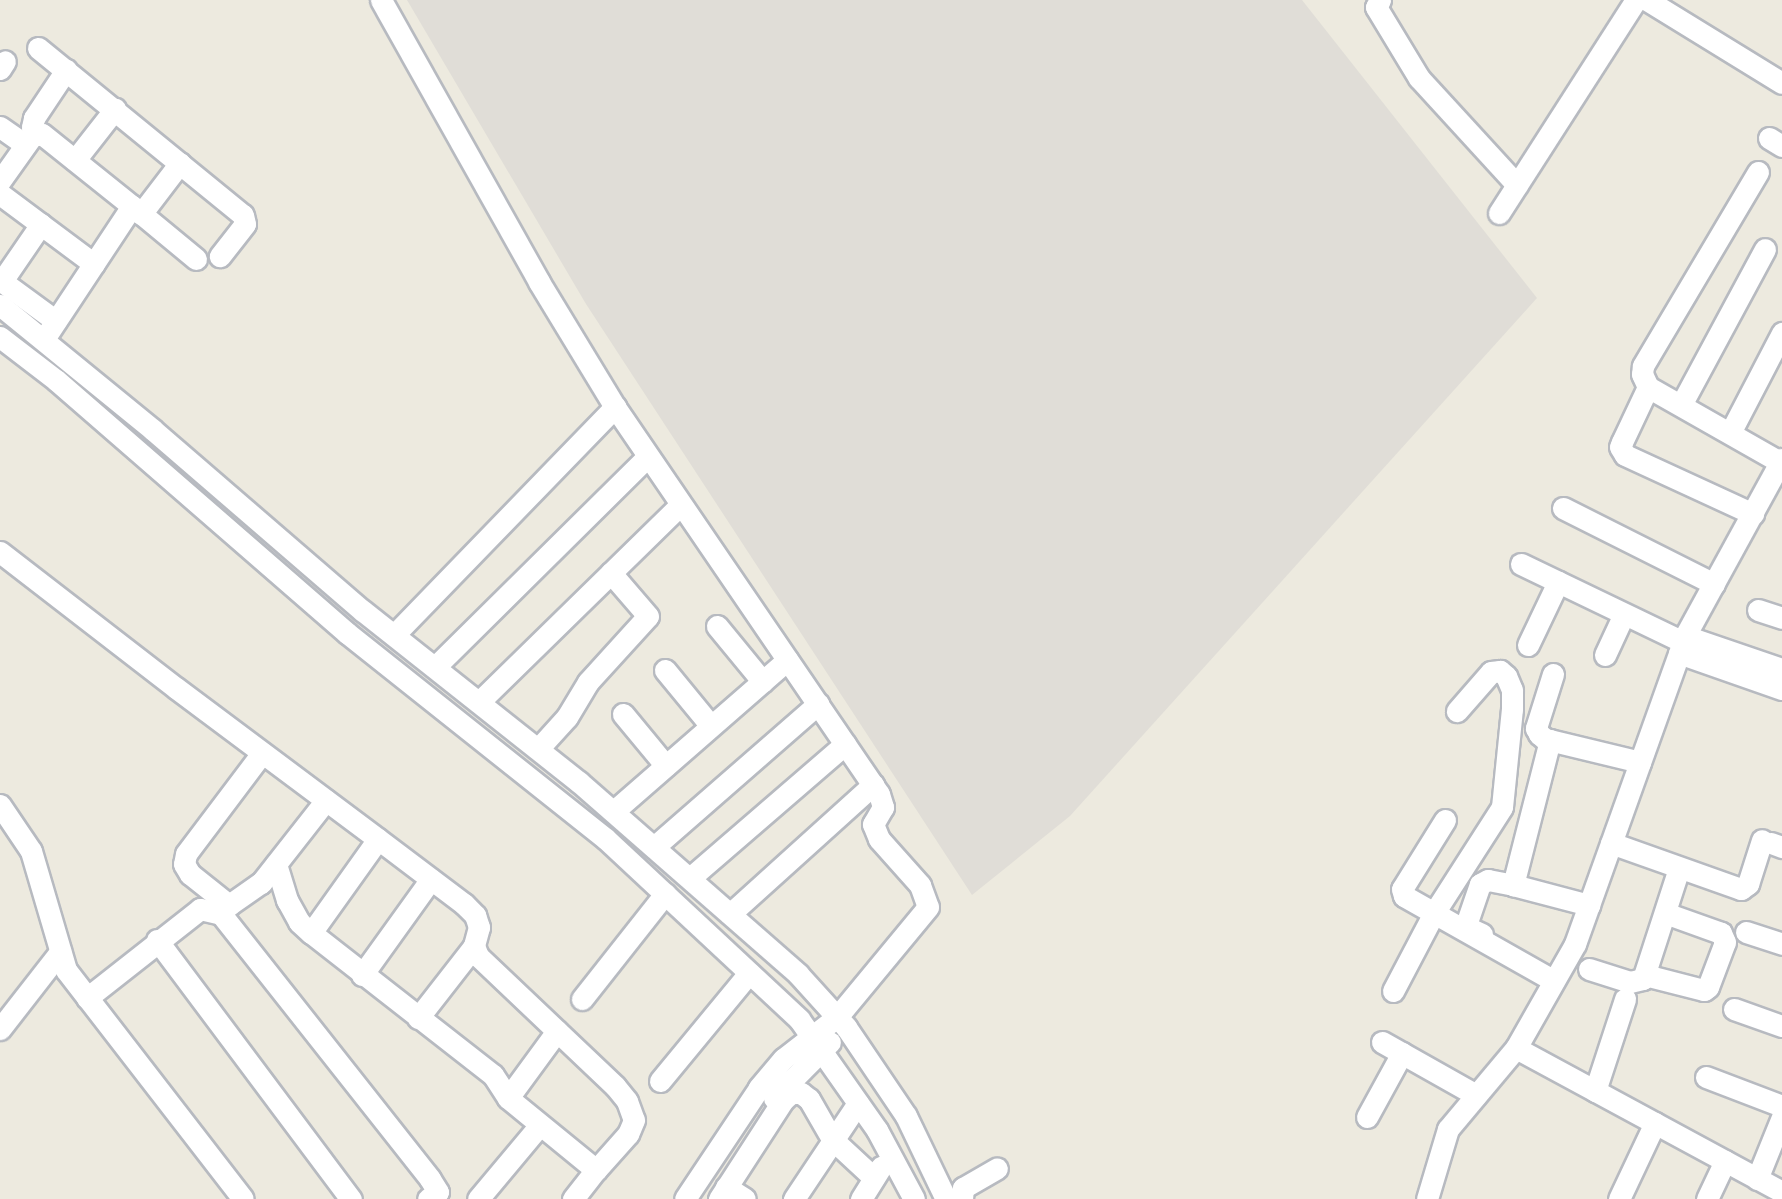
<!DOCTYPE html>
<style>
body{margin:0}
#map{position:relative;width:1782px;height:1199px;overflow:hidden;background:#edeadf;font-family:"Exo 2",sans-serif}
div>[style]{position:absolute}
.industrial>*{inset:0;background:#e0ddd7}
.roads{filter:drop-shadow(2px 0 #b7bac0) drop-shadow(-2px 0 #b7bac0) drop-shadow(0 2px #b7bac0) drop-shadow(0 -2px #b7bac0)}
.minor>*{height:21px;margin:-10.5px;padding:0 10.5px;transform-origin:10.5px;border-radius:10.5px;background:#fff}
span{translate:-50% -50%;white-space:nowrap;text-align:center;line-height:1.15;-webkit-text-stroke:4.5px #fff;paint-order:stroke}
</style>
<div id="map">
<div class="industrial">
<i style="clip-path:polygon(407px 0,1302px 0,1537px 298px,1070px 816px,972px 895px,586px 304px)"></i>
</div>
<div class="roads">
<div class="minor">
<i style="left:381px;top:0;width:323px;rotate:60.7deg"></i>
<i style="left:539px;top:282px;width:146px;rotate:58.7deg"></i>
<i style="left:615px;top:407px;width:468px;rotate:55.7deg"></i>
<i style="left:879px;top:794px;width:14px;rotate:73deg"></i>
<i style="left:883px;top:807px;width:20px;rotate:120deg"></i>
<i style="left:873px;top:824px;width:16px;rotate:68deg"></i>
<i style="left:879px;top:839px;width:62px;rotate:48.3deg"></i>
<i style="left:920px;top:885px;width:23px;rotate:70deg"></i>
<i style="left:928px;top:907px;width:143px;rotate:129.6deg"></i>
<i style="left:837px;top:1017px;width:68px;rotate:142.1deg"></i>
<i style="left:783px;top:1059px;width:38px;rotate:130deg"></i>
<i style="left:759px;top:1088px;width:133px;rotate:123.7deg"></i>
<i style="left:1380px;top:0;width:8px;rotate:120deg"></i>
<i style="left:1376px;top:7px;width:83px;rotate:58.8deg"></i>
<i style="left:1419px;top:78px;width:145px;rotate:47.5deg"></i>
<i style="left:1647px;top:0;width:158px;rotate:31.6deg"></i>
<i style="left:38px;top:48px;width:264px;rotate:39.2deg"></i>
<i style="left:243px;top:215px;width:9px;rotate:77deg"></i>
<i style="left:245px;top:224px;width:41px;rotate:128deg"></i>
<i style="left:0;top:69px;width:9px;rotate:-58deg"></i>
<i style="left:0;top:127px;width:29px;rotate:35deg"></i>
<i style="left:36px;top:133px;width:7px;rotate:-124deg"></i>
<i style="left:32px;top:127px;width:9px;rotate:-77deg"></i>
<i style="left:34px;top:118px;width:58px;rotate:-56.3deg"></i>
<i style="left:1769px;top:138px;width:15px;rotate:32deg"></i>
<i style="left:75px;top:160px;width:65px;rotate:-51.9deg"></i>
<i style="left:1758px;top:172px;width:226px;rotate:120.7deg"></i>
<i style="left:1643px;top:366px;width:8px;rotate:97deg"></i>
<i style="left:1642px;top:374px;width:14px;rotate:65deg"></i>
<i style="left:1648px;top:387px;width:152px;rotate:29.6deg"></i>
<i style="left:0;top:181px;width:55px;rotate:-54.6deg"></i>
<i style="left:32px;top:136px;width:10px;rotate:-11deg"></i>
<i style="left:42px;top:134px;width:115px;rotate:38.7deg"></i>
<i style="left:132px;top:206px;width:159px;rotate:123.5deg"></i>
<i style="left:0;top:194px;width:117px;rotate:36.7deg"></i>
<i style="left:132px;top:206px;width:83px;rotate:39.6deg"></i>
<i style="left:1499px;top:213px;width:253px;rotate:-57.3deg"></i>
<i style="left:141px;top:214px;width:64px;rotate:-52.6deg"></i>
<i style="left:0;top:280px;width:69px;rotate:36.2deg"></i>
<i style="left:2px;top:281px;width:69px;rotate:-55.6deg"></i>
<i style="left:0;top:305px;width:198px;rotate:39.2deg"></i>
<i style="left:153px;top:430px;width:277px;rotate:40.8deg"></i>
<i style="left:363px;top:611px;width:275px;rotate:38.4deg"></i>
<i style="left:579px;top:782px;width:291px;rotate:41.2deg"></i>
<i style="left:798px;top:974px;width:72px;rotate:47.8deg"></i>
<i style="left:846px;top:1027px;width:107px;rotate:56deg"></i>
<i style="left:906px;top:1116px;width:92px;rotate:64.3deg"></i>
<i style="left:0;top:337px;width:71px;rotate:37.5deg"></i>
<i style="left:56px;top:380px;width:386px;rotate:41deg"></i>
<i style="left:347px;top:633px;width:331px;rotate:38.5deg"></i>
<i style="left:606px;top:839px;width:264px;rotate:43deg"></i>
<i style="left:799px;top:1019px;width:136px;rotate:54.9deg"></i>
<i style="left:877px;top:1130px;width:78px;rotate:61.8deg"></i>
<i style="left:1648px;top:387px;width:61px;rotate:115.3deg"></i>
<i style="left:1622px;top:442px;width:5px;rotate:112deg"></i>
<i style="left:1620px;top:447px;width:9px;rotate:58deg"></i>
<i style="left:1625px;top:455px;width:141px;rotate:24.7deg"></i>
<i style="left:1681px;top:405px;width:177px;rotate:-61.7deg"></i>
<i style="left:1730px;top:433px;width:113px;rotate:-62.5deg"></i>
<i style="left:1563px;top:508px;width:169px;rotate:26.7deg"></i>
<i style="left:0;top:552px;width:222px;rotate:37.7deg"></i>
<i style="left:176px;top:688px;width:252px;rotate:36.8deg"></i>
<i style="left:378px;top:839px;width:108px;rotate:37.1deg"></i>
<i style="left:464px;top:904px;width:16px;rotate:45deg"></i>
<i style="left:475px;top:915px;width:13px;rotate:72deg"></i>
<i style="left:479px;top:927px;width:20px;rotate:105deg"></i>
<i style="left:474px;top:946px;width:11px;rotate:68deg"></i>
<i style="left:478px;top:956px;width:189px;rotate:43.5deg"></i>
<i style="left:615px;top:1086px;width:19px;rotate:51deg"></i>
<i style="left:627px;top:1101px;width:20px;rotate:70deg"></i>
<i style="left:634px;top:1120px;width:15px;rotate:113deg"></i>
<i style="left:628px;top:1134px;width:48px;rotate:131.6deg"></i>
<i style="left:596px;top:1170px;width:114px;rotate:-140.7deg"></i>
<i style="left:508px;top:1098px;width:27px;rotate:-123deg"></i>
<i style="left:493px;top:1075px;width:231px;rotate:-142deg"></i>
<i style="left:311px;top:933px;width:115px;rotate:-54.5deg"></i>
<i style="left:1521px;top:564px;width:180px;rotate:25.7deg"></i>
<i style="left:1758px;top:610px;width:25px;rotate:18deg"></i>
<i style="left:717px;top:626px;width:72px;rotate:50.6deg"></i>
<i style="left:394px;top:635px;width:318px;rotate:-45.9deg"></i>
<i style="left:1685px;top:636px;width:102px;rotate:18.8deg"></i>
<i style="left:1528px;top:645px;width:70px;rotate:-64.5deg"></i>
<i style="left:1679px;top:653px;width:109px;rotate:19.3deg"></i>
<i style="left:1605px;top:655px;width:45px;rotate:-65.1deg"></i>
<i style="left:435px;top:667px;width:298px;rotate:-44.7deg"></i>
<i style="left:665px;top:670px;width:72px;rotate:50.6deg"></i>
<i style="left:1553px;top:674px;width:57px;rotate:107.5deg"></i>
<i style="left:1536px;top:728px;width:7px;rotate:63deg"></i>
<i style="left:1539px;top:734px;width:8px;rotate:40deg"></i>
<i style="left:1545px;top:739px;width:98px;rotate:13.6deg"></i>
<i style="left:479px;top:702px;width:281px;rotate:-44.4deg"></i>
<i style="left:623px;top:714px;width:67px;rotate:50.4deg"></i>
<i style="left:1550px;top:740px;width:150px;rotate:104.3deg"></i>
<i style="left:1513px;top:885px;width:79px;rotate:14.7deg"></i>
<i style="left:538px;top:749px;width:43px;rotate:-47.8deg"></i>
<i style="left:567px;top:717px;width:41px;rotate:-59deg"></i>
<i style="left:588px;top:682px;width:89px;rotate:-47.7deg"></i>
<i style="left:648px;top:616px;width:57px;rotate:-130.7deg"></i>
<i style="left:262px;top:753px;width:126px;rotate:127deg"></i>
<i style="left:186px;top:854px;width:10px;rotate:101deg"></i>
<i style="left:184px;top:864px;width:12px;rotate:59deg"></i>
<i style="left:190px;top:874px;width:50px;rotate:38.5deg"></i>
<i style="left:229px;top:905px;width:39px;rotate:-35deg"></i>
<i style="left:261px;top:883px;width:105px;rotate:-51.9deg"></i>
<i style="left:0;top:805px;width:55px;rotate:56deg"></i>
<i style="left:31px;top:851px;width:124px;rotate:73.6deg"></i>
<i style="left:66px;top:970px;width:289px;rotate:52.3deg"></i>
<i style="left:614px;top:811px;width:230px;rotate:-41.1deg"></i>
<i style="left:1445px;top:820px;width:81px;rotate:121.9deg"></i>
<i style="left:1402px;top:889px;width:7px;rotate:74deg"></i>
<i style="left:1404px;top:896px;width:172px;rotate:29.5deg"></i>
<i style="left:1611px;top:843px;width:138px;rotate:19.5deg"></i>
<i style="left:1741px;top:889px;width:9px;rotate:-36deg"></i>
<i style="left:1748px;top:884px;width:46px;rotate:-72.3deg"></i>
<i style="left:1771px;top:843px;width:12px;rotate:20deg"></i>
<i style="left:654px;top:847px;width:218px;rotate:-41.1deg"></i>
<i style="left:276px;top:864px;width:38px;rotate:73deg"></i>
<i style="left:287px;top:900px;width:25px;rotate:61deg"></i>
<i style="left:299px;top:922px;width:16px;rotate:43deg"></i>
<i style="left:690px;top:878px;width:205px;rotate:-40.8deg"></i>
<i style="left:730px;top:914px;width:193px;rotate:-42.1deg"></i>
<i style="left:1746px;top:932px;width:38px;rotate:18deg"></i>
<i style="left:1482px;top:934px;width:12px;rotate:-156deg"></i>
<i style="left:1471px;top:929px;width:8px;rotate:-120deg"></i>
<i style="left:1467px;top:922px;width:40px;rotate:-71.1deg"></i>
<i style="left:1480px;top:884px;width:9px;rotate:-27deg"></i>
<i style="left:1488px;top:880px;width:25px;rotate:11deg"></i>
<i style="left:157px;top:940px;width:324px;rotate:53.2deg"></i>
<i style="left:1589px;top:969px;width:43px;rotate:17.6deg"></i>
<i style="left:1630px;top:982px;width:13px;rotate:-13deg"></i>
<i style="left:1643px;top:979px;width:117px;rotate:-72deg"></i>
<i style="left:362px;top:975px;width:118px;rotate:-54.3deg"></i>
<i style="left:1645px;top:975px;width:61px;rotate:14.3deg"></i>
<i style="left:1704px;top:990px;width:5px;rotate:-37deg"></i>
<i style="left:1708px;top:987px;width:48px;rotate:-69.3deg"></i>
<i style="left:1725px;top:942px;width:10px;rotate:-114deg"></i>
<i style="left:1721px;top:933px;width:59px;rotate:-160.3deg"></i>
<i style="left:1393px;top:991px;width:88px;rotate:-62.3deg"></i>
<i style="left:1434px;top:913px;width:126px;rotate:-57.3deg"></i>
<i style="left:1502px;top:807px;width:99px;rotate:-84.2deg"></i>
<i style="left:1512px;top:709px;width:19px;rotate:-90deg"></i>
<i style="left:1512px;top:690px;width:15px;rotate:-113deg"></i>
<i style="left:1506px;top:676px;width:8px;rotate:-140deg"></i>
<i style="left:1500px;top:671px;width:9px;rotate:174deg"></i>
<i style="left:1491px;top:672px;width:52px;rotate:131.1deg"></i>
<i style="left:87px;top:998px;width:144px;rotate:-38.2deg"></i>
<i style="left:200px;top:909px;width:22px;rotate:13deg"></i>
<i style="left:221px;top:914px;width:337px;rotate:51.7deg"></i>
<i style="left:430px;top:1179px;width:15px;rotate:58deg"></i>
<i style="left:438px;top:1192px;width:12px;rotate:145deg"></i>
<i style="left:582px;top:999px;width:134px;rotate:-51.7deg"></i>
<i style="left:1734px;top:1009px;width:51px;rotate:19.5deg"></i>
<i style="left:418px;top:1018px;width:91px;rotate:-52.1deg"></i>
<i style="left:0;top:1029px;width:98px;rotate:-52.1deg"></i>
<i style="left:1382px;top:1042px;width:108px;rotate:29.4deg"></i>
<i style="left:1516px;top:1048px;width:302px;rotate:28.4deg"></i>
<i style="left:1706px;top:1077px;width:81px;rotate:20.9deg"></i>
<i style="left:660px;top:1081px;width:140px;rotate:-50.5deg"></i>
<i style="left:1595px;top:1091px;width:97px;rotate:-71.9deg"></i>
<i style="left:508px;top:1098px;width:83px;rotate:-53.8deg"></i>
<i style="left:774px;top:1098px;width:79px;rotate:-45deg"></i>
<i style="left:1367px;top:1117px;width:73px;rotate:-61.3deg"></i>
<i style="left:1757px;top:1179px;width:67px;rotate:-68deg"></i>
<i style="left:726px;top:1187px;width:22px;rotate:32deg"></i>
<i style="left:478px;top:1199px;width:95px;rotate:-50.1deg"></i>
<i style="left:573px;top:1199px;width:37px;rotate:-52deg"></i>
<i style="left:719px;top:1199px;width:118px;rotate:-57.1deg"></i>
<i style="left:783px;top:1100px;width:11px;rotate:-41deg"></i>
<i style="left:791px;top:1093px;width:10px"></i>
<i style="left:801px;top:1093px;width:10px;rotate:37deg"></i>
<i style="left:809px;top:1099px;width:46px;rotate:60.1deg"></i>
<i style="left:832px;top:1139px;width:57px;rotate:42.9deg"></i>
<i style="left:794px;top:1199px;width:115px;rotate:-56.3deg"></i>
<i style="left:861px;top:1199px;width:38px;rotate:-58deg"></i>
<i style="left:962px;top:1199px;width:11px;rotate:-85deg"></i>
<i style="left:963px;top:1188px;width:39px;rotate:-30deg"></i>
<i style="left:1427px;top:1199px;width:73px;rotate:-73.3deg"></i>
<i style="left:1448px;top:1129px;width:106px;rotate:-50deg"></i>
<i style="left:1516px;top:1048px;width:120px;rotate:-60.4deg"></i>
<i style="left:1575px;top:944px;width:327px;rotate:-70.3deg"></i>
<i style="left:1685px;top:636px;width:202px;rotate:-61.3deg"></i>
<i style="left:1619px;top:1199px;width:84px;rotate:-64.7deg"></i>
<i style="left:1707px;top:1199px;width:42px;rotate:-64.7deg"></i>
</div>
</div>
</div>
